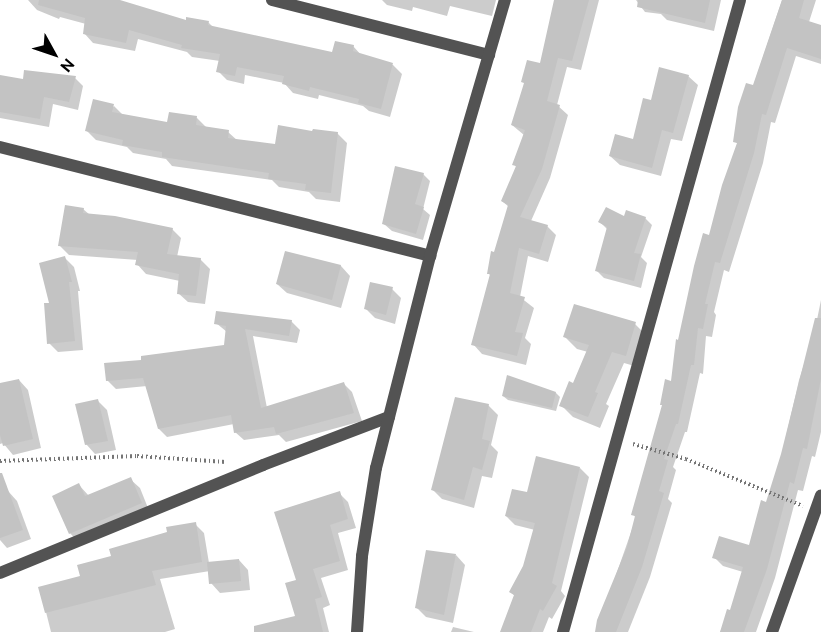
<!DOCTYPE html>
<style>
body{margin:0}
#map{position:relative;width:821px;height:632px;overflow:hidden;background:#fff;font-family:Ubuntu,sans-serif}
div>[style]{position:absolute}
.shadow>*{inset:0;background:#0003}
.building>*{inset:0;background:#c3c3c3}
.path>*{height:4px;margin-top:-2px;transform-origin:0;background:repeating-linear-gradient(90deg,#757575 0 1.5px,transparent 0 4.5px)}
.minor>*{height:12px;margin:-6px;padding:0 6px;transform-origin:6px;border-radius:6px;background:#535353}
span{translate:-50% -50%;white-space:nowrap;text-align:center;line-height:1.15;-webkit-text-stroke:5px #fff;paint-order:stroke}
.north{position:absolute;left:24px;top:24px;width:60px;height:60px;-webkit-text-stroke:4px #fff;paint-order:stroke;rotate:130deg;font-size:16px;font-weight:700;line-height:24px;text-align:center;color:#000}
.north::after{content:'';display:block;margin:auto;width:21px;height:27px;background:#000;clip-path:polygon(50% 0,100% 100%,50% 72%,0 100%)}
</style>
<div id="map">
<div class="shadow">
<i style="clip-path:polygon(28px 0,113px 0,187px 22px,208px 22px,214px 28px,333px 54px,353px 46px,362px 56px,393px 65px,402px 74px,390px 117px,369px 111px,363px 106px,319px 95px,318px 99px,293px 93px,284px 83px,245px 75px,244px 84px,227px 80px,218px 71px,220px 61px,192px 57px,187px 52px,138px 39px,135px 51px,93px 43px,84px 33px,86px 24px,60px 17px,59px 19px,37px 10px)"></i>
<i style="clip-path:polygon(382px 0,496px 0,492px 16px,450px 6px,447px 16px,413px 7px,412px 11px,387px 5px)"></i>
<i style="clip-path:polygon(555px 0,599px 0,581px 70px,567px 67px,557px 105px,568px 115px,550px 178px,531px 221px,547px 226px,556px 235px,548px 262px,528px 256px,520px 297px,534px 308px,525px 338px,531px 344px,526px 365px,482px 354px,473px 344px,491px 276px,488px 273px,509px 207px,502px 201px,517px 168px,514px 164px,524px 135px,512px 125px,541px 65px)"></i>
<i style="clip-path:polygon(636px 0,635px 0,721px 0,714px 31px,667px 20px,661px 14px,645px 12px)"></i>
<i style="clip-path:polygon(782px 0,816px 0,809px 22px,821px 26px,821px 64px,796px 56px,775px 123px,771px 122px,763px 163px,729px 272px,724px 270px,714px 312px,716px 315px,712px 337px,706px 336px,703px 374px,700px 373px,687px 432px,685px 432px,673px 467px,676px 470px,668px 499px,672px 503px,650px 577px,628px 632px,596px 632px,636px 518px,633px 514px,673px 382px,680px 341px,738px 144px,735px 141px)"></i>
<i style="clip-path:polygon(0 76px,24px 81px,75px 78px,83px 86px,78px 110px,53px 104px,49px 127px,0 118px)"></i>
<i style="clip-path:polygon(688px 76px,698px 85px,682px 141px,671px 139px,661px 176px,620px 165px,610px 156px,634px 141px,652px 101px)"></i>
<i style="clip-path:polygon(114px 106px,123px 115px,168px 124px,197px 118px,206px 127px,228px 132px,238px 141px,276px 146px,314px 133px,337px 133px,347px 143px,340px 202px,316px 199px,309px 192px,279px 187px,272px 180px,172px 166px,166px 159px,133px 153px,127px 147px,96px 140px,87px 131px)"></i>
<i style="clip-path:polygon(423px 174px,430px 181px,423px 209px,430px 215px,423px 240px,392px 231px,384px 224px)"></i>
<i style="clip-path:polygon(83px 209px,90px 215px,172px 229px,181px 238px,177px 257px,200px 259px,210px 269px,205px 304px,188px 302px,178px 293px,180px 281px,146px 274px,137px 264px,138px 260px,69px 255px,60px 246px)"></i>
<i style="clip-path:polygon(625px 218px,645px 218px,652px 225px,641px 257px,647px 263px,641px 288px,604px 278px,597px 271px,608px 230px,600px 222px)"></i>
<i style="clip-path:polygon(286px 253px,341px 266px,350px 276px,341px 308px,287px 293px,277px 284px)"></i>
<i style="clip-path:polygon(64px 257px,74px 267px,80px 291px,78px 291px,83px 350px,58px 352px,49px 343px)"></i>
<i style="clip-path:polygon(392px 289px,401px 298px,395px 324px,375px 318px,365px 308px)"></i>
<i style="clip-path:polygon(821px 300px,821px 432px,815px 457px,812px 456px,803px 491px,798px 490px,775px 578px,756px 632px,720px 632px,731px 612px,743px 572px,723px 566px,714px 557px,750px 546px,767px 504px,782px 454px,799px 380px,809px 349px,811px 349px)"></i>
<i style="clip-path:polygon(291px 321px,300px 330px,297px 343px,253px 336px,267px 408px,344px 384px,352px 392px,362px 421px,286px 442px,279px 435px,244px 440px,235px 432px,234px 424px,167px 437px,159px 429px,147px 386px,116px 389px,107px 380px,143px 361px,226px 346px,227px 332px,216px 323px)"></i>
<i style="clip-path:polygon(635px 324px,647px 336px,638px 367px,624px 363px,606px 404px,609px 406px,600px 428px,573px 417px,561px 405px,574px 385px,588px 352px,577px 349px,565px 337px)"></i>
<i style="clip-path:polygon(19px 380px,28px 390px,41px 448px,13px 455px,3px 443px,0 444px,0 385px)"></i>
<i style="clip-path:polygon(556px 393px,560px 397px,556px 411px,508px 400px,503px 396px)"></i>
<i style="clip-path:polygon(98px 401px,107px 410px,116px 450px,95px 454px,86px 444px)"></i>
<i style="clip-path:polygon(488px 405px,498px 415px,491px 445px,498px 452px,492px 478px,482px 476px,474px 508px,442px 499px,433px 490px)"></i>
<i style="clip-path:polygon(580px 468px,589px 477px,561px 591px,565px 596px,552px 619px,549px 617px,543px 632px,501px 632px,515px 596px,511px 592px,525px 566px,535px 530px,515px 525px,506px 516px,528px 494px)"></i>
<i style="clip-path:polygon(130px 479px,140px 488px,150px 513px,79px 543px,70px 533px,79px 485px,89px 496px)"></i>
<i style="clip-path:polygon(8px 491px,17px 501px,31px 539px,7px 548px,0 540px,0 494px)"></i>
<i style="clip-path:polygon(339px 493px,348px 502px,356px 528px,338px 533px,348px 570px,321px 578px,330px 605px,323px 608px,329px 632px,275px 632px,297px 617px,298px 581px)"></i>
<i style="clip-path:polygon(195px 524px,204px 533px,209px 563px,239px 560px,248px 570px,250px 590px,220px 593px,211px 583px,210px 571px,160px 579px,175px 629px,165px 632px,51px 632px,40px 588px,82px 577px,113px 557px)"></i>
<i style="clip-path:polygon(456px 555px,465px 565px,453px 623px,426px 617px,417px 608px)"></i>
<i style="clip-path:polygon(453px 627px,474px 632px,451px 632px)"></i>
</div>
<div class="building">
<i style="clip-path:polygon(39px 0,120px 0,186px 20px,186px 17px,209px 21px,208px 25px,332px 52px,335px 41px,354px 45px,353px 51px,393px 63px,381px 109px,358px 103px,359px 99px,310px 87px,309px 91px,282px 84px,284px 76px,237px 67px,235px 76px,216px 72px,220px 54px,181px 48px,182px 45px,129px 30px,126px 43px,83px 34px,85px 18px,38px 5px)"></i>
<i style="clip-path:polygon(554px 0,589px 0,572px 61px,558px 58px,547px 101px,560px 105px,542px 169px,520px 217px,548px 225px,539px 254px,519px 248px,510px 293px,525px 297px,515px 332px,523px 333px,517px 356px,471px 345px,490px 274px,487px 274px,491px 251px,494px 252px,508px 205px,501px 201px,516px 166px,512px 165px,525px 130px,511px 125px,524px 83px,521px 82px,527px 60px,540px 63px)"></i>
<i style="clip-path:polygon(638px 0,710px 0,705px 23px,637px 7px)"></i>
<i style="clip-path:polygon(782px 0,804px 0,799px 18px,821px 25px,821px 59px,787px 48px,766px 115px,762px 114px,754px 153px,720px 263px,715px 262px,705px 304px,708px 304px,703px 329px,698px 328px,694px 365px,691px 365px,678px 424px,676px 424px,664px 459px,668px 460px,659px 491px,664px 493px,642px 567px,616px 632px,595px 632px,597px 620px,627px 547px,635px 516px,631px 515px,662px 405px,660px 405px,665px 379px,671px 381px,676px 339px,678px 340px,694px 266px,703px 233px,709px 235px,722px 185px,737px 143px,733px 142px,738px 107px,746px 83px,753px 85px)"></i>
<i style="clip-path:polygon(659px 67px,689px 75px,673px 133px,662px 130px,652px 168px,609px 156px,615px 134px,633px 139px,643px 98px,651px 100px)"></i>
<i style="clip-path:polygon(24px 70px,76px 76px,69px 102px,44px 97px,40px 119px,0 112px,0 75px,23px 79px)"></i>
<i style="clip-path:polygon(93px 99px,114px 104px,112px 112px,167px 122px,169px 112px,197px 116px,196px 125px,229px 130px,228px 138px,275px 144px,278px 125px,312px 131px,313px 129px,338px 132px,331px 193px,305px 190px,306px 184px,268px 179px,269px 173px,162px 157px,162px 152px,122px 145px,123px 140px,85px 131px)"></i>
<i style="clip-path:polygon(395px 166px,424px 173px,415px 204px,424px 207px,416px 234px,382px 224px)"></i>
<i style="clip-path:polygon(65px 205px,84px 208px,83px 213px,115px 216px,173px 228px,167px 254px,201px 258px,196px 296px,177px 294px,179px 274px,135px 265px,138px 252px,58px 246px)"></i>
<i style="clip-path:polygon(606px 207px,624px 216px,626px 210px,646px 217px,634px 253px,641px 254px,634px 281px,595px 271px,607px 227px,598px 222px)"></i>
<i style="clip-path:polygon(285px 251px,341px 265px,332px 300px,276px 284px)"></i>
<i style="clip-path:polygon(65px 256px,72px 282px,69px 282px,75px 341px,47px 344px,44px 303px,49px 303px,39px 263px)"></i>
<i style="clip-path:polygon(370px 282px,393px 287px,386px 315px,364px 309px)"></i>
<i style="clip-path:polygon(574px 304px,636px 322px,626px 356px,612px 352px,595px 392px,598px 393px,588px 417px,559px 406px,569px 381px,573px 383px,589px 345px,563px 337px)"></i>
<i style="clip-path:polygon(216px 311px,292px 320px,289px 336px,245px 329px,261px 408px,344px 382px,354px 413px,276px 434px,274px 427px,234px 433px,231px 415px,158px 429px,143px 378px,106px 381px,104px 363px,141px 360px,141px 356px,224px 345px,226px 326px,214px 324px)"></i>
<i style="clip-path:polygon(815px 318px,821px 318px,821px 379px,807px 449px,803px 448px,794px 484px,790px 482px,767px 569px,744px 632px,720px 632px,727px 609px,730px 610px,743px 567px,712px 558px,719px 536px,749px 545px,761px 500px,766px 502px,781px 454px)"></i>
<i style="clip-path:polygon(507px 375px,556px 392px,552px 408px,502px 396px)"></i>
<i style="clip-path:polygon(19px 379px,33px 439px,3px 446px,0 435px,0 383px)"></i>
<i style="clip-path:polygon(455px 397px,489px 404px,482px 439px,490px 441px,482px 470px,473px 467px,464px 500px,431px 490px)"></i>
<i style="clip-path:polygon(98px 399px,108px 441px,85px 445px,75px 404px)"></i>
<i style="clip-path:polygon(536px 456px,580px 467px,552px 583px,557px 586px,543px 611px,540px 609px,531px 632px,500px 632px,514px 595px,509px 592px,523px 566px,535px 523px,505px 516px,512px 489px,527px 492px)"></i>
<i style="clip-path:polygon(0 473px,2px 473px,23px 530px,0 538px)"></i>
<i style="clip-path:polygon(131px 477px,142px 503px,69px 534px,52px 496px,79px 483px,85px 496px)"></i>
<i style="clip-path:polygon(340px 491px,348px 519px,330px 525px,340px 561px,313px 569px,322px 597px,315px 599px,323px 632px,254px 632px,254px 626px,295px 616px,285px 583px,296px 580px,274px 512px)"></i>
<i style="clip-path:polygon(196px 522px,202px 562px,152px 571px,156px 585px,45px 613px,38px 587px,80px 576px,77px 565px,111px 556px,109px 549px,167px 532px,166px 527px)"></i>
<i style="clip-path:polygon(426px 550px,456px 554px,444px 615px,415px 608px)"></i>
<i style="clip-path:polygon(239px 559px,241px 581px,209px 584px,207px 562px)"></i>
</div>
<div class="path">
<i style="left:633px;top:444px;width:55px;rotate:15.8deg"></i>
<i style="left:686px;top:459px;width:126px;rotate:21.9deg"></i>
<i style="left:0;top:461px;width:137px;rotate:-2.1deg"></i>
<i style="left:137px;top:456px;width:89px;rotate:3.9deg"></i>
</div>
<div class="minor">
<i style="left:272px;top:0;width:224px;rotate:14.2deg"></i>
<i style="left:0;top:147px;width:444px;rotate:14.2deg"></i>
<i style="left:0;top:573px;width:284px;rotate:-22.3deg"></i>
<i style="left:263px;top:465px;width:135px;rotate:-20.9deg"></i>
<i style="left:357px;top:632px;width:76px;rotate:-86.2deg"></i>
<i style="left:362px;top:556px;width:89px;rotate:-81deg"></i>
<i style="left:376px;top:468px;width:219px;rotate:-75.7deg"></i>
<i style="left:430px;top:256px;width:267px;rotate:-73.7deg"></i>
<i style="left:563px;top:632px;width:656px;rotate:-74.35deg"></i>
<i style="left:772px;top:632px;width:145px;rotate:-70.3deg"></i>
</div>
<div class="north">N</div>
</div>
